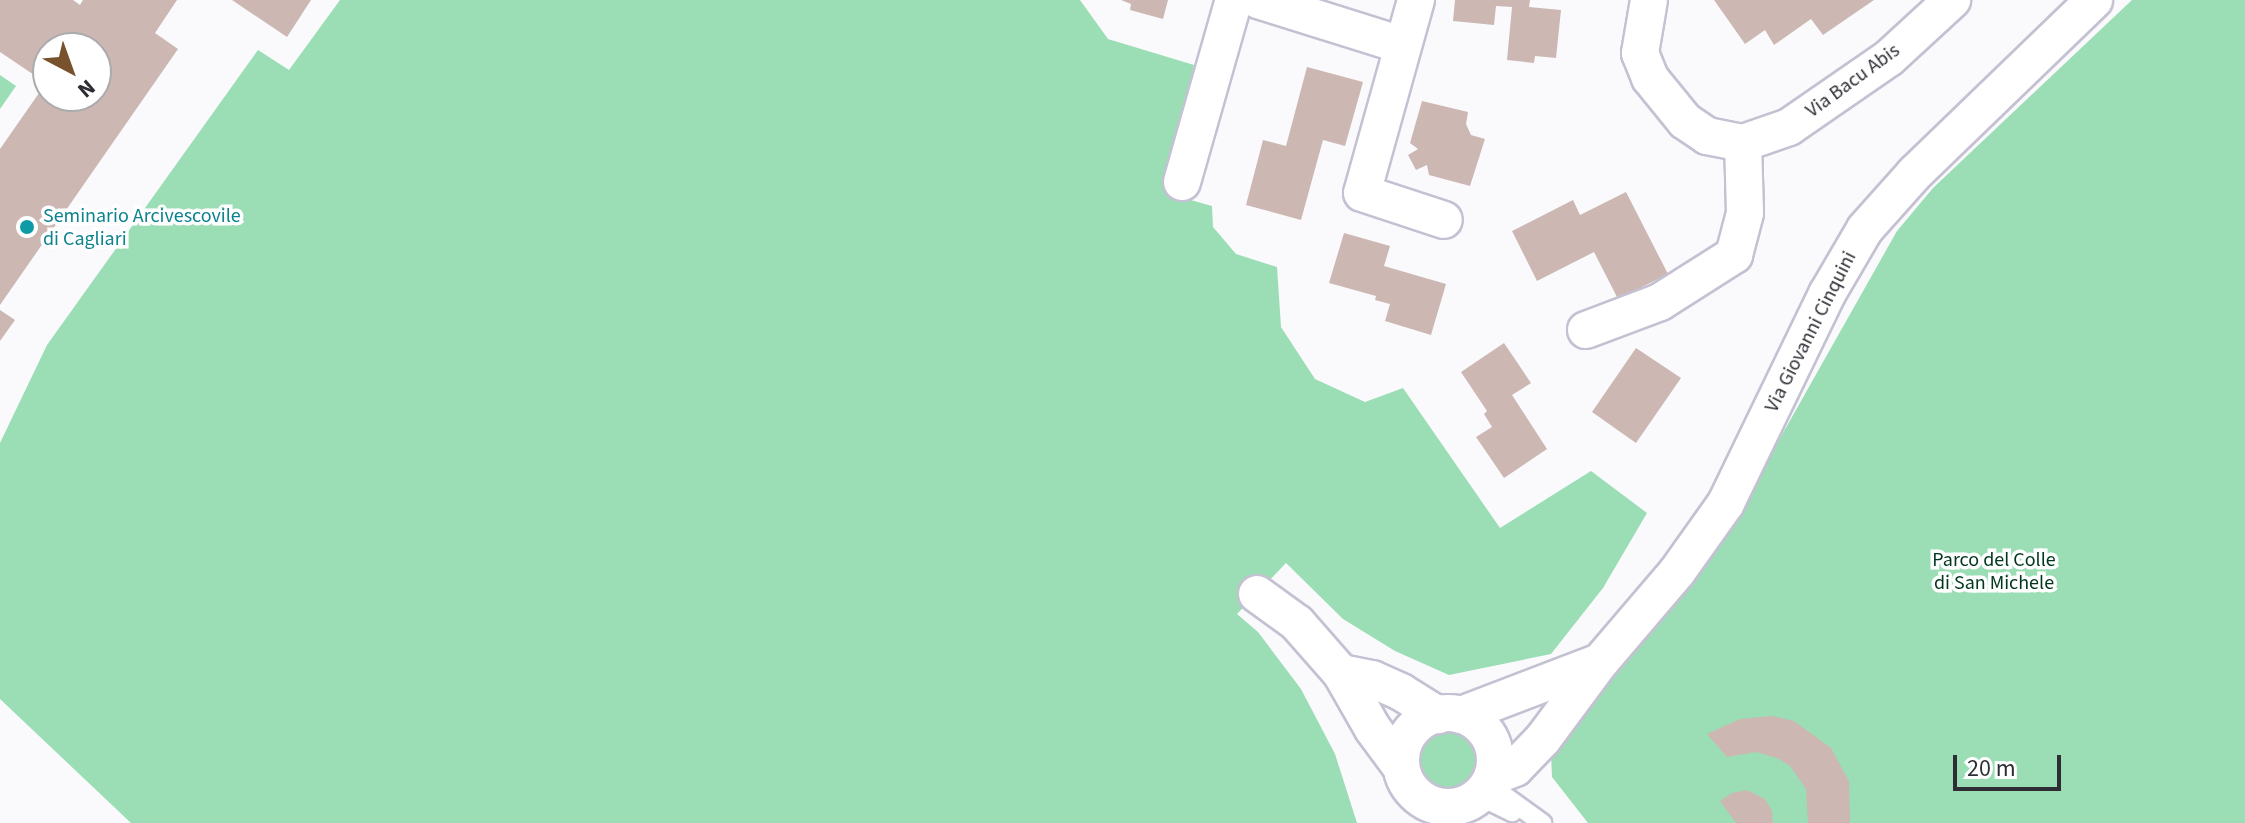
<!DOCTYPE html>
<style>
body{margin:0}
#map{position:relative;width:2245px;height:823px;overflow:hidden;background:#fafafd;font-family:"Source Sans 3",sans-serif}
div>[style]{position:absolute}
.green>*{inset:0;background:#9bddb4}
.round{border-radius:50%}
.building>*{inset:0;background:#ccb7b3}
.roads{filter:drop-shadow(2px 0 #c4c1d2) drop-shadow(-2px 0 #c4c1d2) drop-shadow(0 2px #c4c1d2) drop-shadow(0 -2px #c4c1d2)}
.service>*{height:18px;margin:-9px;padding:0 9px;transform-origin:9px;border-radius:9px;background:#fff}
.minor>*{height:36px;margin:-18px;padding:0 18px;transform-origin:18px;border-radius:18px;background:#fff}
.minor>.ring{margin:-18px;padding:0;box-sizing:content-box;background:none;border:36px solid #fff;border-radius:50%}
.dots>*{width:22px;height:22px;translate:-50% -50%;box-sizing:border-box;border:4px solid #fff;border-radius:50%}
span{translate:-50% -50%;white-space:nowrap;text-align:center;line-height:1.15;-webkit-text-stroke:7px #fff;paint-order:stroke}
.street-label{font-size:20px;color:#2e2d34}
.culture-label{font-size:20px;color:#0d838f}
.left{translate:0 -50%;text-align:left}
.park-label{font-size:20px;color:#00371d}
.north{position:absolute;left:32px;top:32px;width:80px;height:80px;box-sizing:border-box;background:#fff;border:2px solid #ababae;border-radius:50%;rotate:139deg;font-size:22px;font-weight:700;line-height:32px;text-align:center;color:#2e2d34}
.north::after{content:'';display:block;margin:auto;width:28px;height:36px;background:#77522d;clip-path:polygon(50% 0,100% 100%,50% 72%,0 100%)}
.scale{position:absolute;left:1953px;top:755px;width:108px;height:36px;box-sizing:border-box;border:4px solid #2e2d34;border-top:0;padding-left:10px;font-size:24px;line-height:28px;white-space:nowrap;color:#2e2d34;-webkit-text-stroke:6px #fff;paint-order:stroke}
</style>
<div id="map">
<div class="green">
<i style="clip-path:polygon(340px 0,1080px 0,1108px 39px,1194px 65px,1166px 193px,1212px 206px,1213px 227px,1236px 254px,1277px 267px,1281px 327px,1315px 379px,1365px 402px,1403px 388px,1500px 528px,1591px 471px,1647px 513px,1603px 588px,1551px 654px,1449px 675px,1395px 651px,1343px 619px,1286px 563px,1237px 614px,1258px 632px,1301px 689px,1335px 754px,1357px 823px,131px 823px,0 699px,0 443px,47px 345px,258px 50px,289px 70px)"></i>
<i style="clip-path:polygon(2132px 0,2245px 0,2245px 823px,1588px 823px,1552px 777px,1551px 754px,1571px 718px,1714px 555px,1897px 231px,1933px 188px)"></i>
<i style="clip-path:polygon(0 75px,16px 86px,0 109px)"></i>
<i class="round" style="left:1416px;top:730px;width:62px;height:62px"></i>
</div>
<div class="building">
<i style="clip-path:polygon(evenodd,0 0,73px 0,80px 5px,83px 0,177px 0,155px 33px,178px 49px,0 305px,0 149px,46px 83px,0 52px,0 0,48px 48px,96px 48px,96px 96px,48px 96px,48px 48px)"></i>
<i style="clip-path:polygon(232px 0,311px 0,287px 37px)"></i>
<i style="clip-path:polygon(1121px 0,1168px 0,1163px 19px,1130px 10px,1131px 4px)"></i>
<i style="clip-path:polygon(1455px 0,1530px 0,1529px 7px,1561px 10px,1556px 58px,1535px 56px,1534px 63px,1507px 60px,1512px 7px,1496px 6px,1494px 25px,1453px 21px)"></i>
<i style="clip-path:polygon(1714px 0,1874px 0,1823px 35px,1811px 19px,1774px 45px,1765px 30px,1745px 44px)"></i>
<i style="clip-path:polygon(1307px 67px,1363px 82px,1345px 146px,1323px 140px,1301px 220px,1246px 205px,1263px 140px,1286px 146px)"></i>
<i style="clip-path:polygon(1422px 101px,1468px 112px,1466px 124px,1471px 135px,1485px 139px,1470px 186px,1429px 175px,1427px 165px,1416px 170px,1408px 155px,1418px 149px,1410px 143px)"></i>
<i style="clip-path:polygon(1626px 192px,1668px 274px,1618px 299px,1594px 252px,1537px 281px,1512px 231px,1573px 200px,1580px 215px)"></i>
<i style="clip-path:polygon(1344px 233px,1390px 246px,1384px 266px,1446px 284px,1431px 335px,1385px 321px,1390px 304px,1375px 300px,1376px 296px,1329px 283px)"></i>
<i style="clip-path:polygon(0 310px,15px 320px,0 341px)"></i>
<i style="clip-path:polygon(1504px 343px,1531px 383px,1512px 395px,1547px 449px,1504px 478px,1476px 437px,1492px 427px,1484px 414px,1487px 411px,1461px 372px)"></i>
<i style="clip-path:polygon(1636px 348px,1681px 378px,1636px 443px,1592px 412px)"></i>
<i style="clip-path:polygon(1772px 716px,1794px 721px,1831px 748px,1849px 781px,1850px 823px,1808px 823px,1806px 789px,1790px 766px,1777px 758px,1756px 752px,1727px 757px,1707px 734px,1740px 719px)"></i>
<i style="clip-path:polygon(1747px 790px,1765px 799px,1772px 811px,1773px 823px,1736px 823px,1720px 801px,1732px 793px)"></i>
</div>
<div class="roads">
<div class="service">
<i style="left:1488px;top:784px;width:67px;rotate:35.8deg"></i>
<i style="left:1479px;top:796px;width:37px;rotate:26deg"></i>
</div>
<div class="minor">
<i style="left:1258px;top:0;width:151px;rotate:17.4deg"></i>
<i style="left:1416px;top:0;width:200px;rotate:105.6deg"></i>
<i style="left:1362px;top:193px;width:86px;rotate:18.2deg"></i>
<i style="left:1649px;top:0;width:54px;rotate:99.6deg"></i>
<i style="left:1640px;top:53px;width:27px;rotate:68deg"></i>
<i style="left:1650px;top:78px;width:55px;rotate:50.9deg"></i>
<i style="left:1685px;top:121px;width:27px;rotate:34deg"></i>
<i style="left:1707px;top:136px;width:37px;rotate:11deg"></i>
<i style="left:1743px;top:143px;width:49px;rotate:-19.2deg"></i>
<i style="left:1789px;top:127px;width:121px;rotate:-34.6deg"></i>
<i style="left:1889px;top:58px;width:86px;rotate:-42.6deg"></i>
<i style="left:1182px;top:182px;width:189px;rotate:-74.1deg"></i>
<i style="left:1586px;top:330px;width:79px;rotate:-20.7deg"></i>
<i style="left:1660px;top:302px;width:88px;rotate:-32.4deg"></i>
<i style="left:1734px;top:255px;width:43px;rotate:-75.3deg"></i>
<i style="left:1745px;top:213px;width:70px;rotate:-91.6deg"></i>
<i style="left:1257px;top:594px;width:49px;rotate:35.9deg"></i>
<i style="left:1297px;top:623px;width:67px;rotate:48.7deg"></i>
<i style="left:1341px;top:673px;width:64px;rotate:60.3deg"></i>
<i style="left:1373px;top:729px;width:47px;rotate:53.6deg"></i>
<i style="left:1341px;top:673px;width:32px;rotate:11deg"></i>
<i style="left:1372px;top:679px;width:32px;rotate:24deg"></i>
<i style="left:1401px;top:692px;width:44px;rotate:31.9deg"></i>
<i class="ring" style="left:1401px;top:713px;width:58px;height:58px"></i>
<i style="left:1461px;top:715px;width:149px;rotate:-20.9deg"></i>
<i style="left:1492px;top:777px;width:25px;rotate:-21deg"></i>
<i style="left:1515px;top:768px;width:40px;rotate:-46deg"></i>
<i style="left:1543px;top:739px;width:97px;rotate:-53.4deg"></i>
<i style="left:1601px;top:661px;width:117px;rotate:-49.5deg"></i>
<i style="left:1677px;top:572px;width:85px;rotate:-54.6deg"></i>
<i style="left:1726px;top:503px;width:232px;rotate:-64.2deg"></i>
<i style="left:1827px;top:294px;width:75px;rotate:-59.7deg"></i>
<i style="left:1865px;top:229px;width:75px;rotate:-48.2deg"></i>
<i style="left:1915px;top:173px;width:249px;rotate:-44deg"></i>
</div>
</div>
<div class="dots">
<i style="left:27px;top:227px;background:#0f9aa8"></i>
</div>
<div class="street-label">
<span style="left:1853px;top:81px;rotate:-36deg">Via Bacu Abis</span>
<span style="left:1811px;top:332px;rotate:-63deg">Via Giovanni Cinquini</span>
</div>
<div class="culture-label">
<span class="left" style="left:43px;top:228px">Seminario Arcivescovile<br>di Cagliari</span>
</div>
<div class="park-label">
<span style="left:1994px;top:572px">Parco del Colle<br>di San Michele</span>
</div>
<div class="north">N</div>
<div class="scale">20 m</div>
</div>
